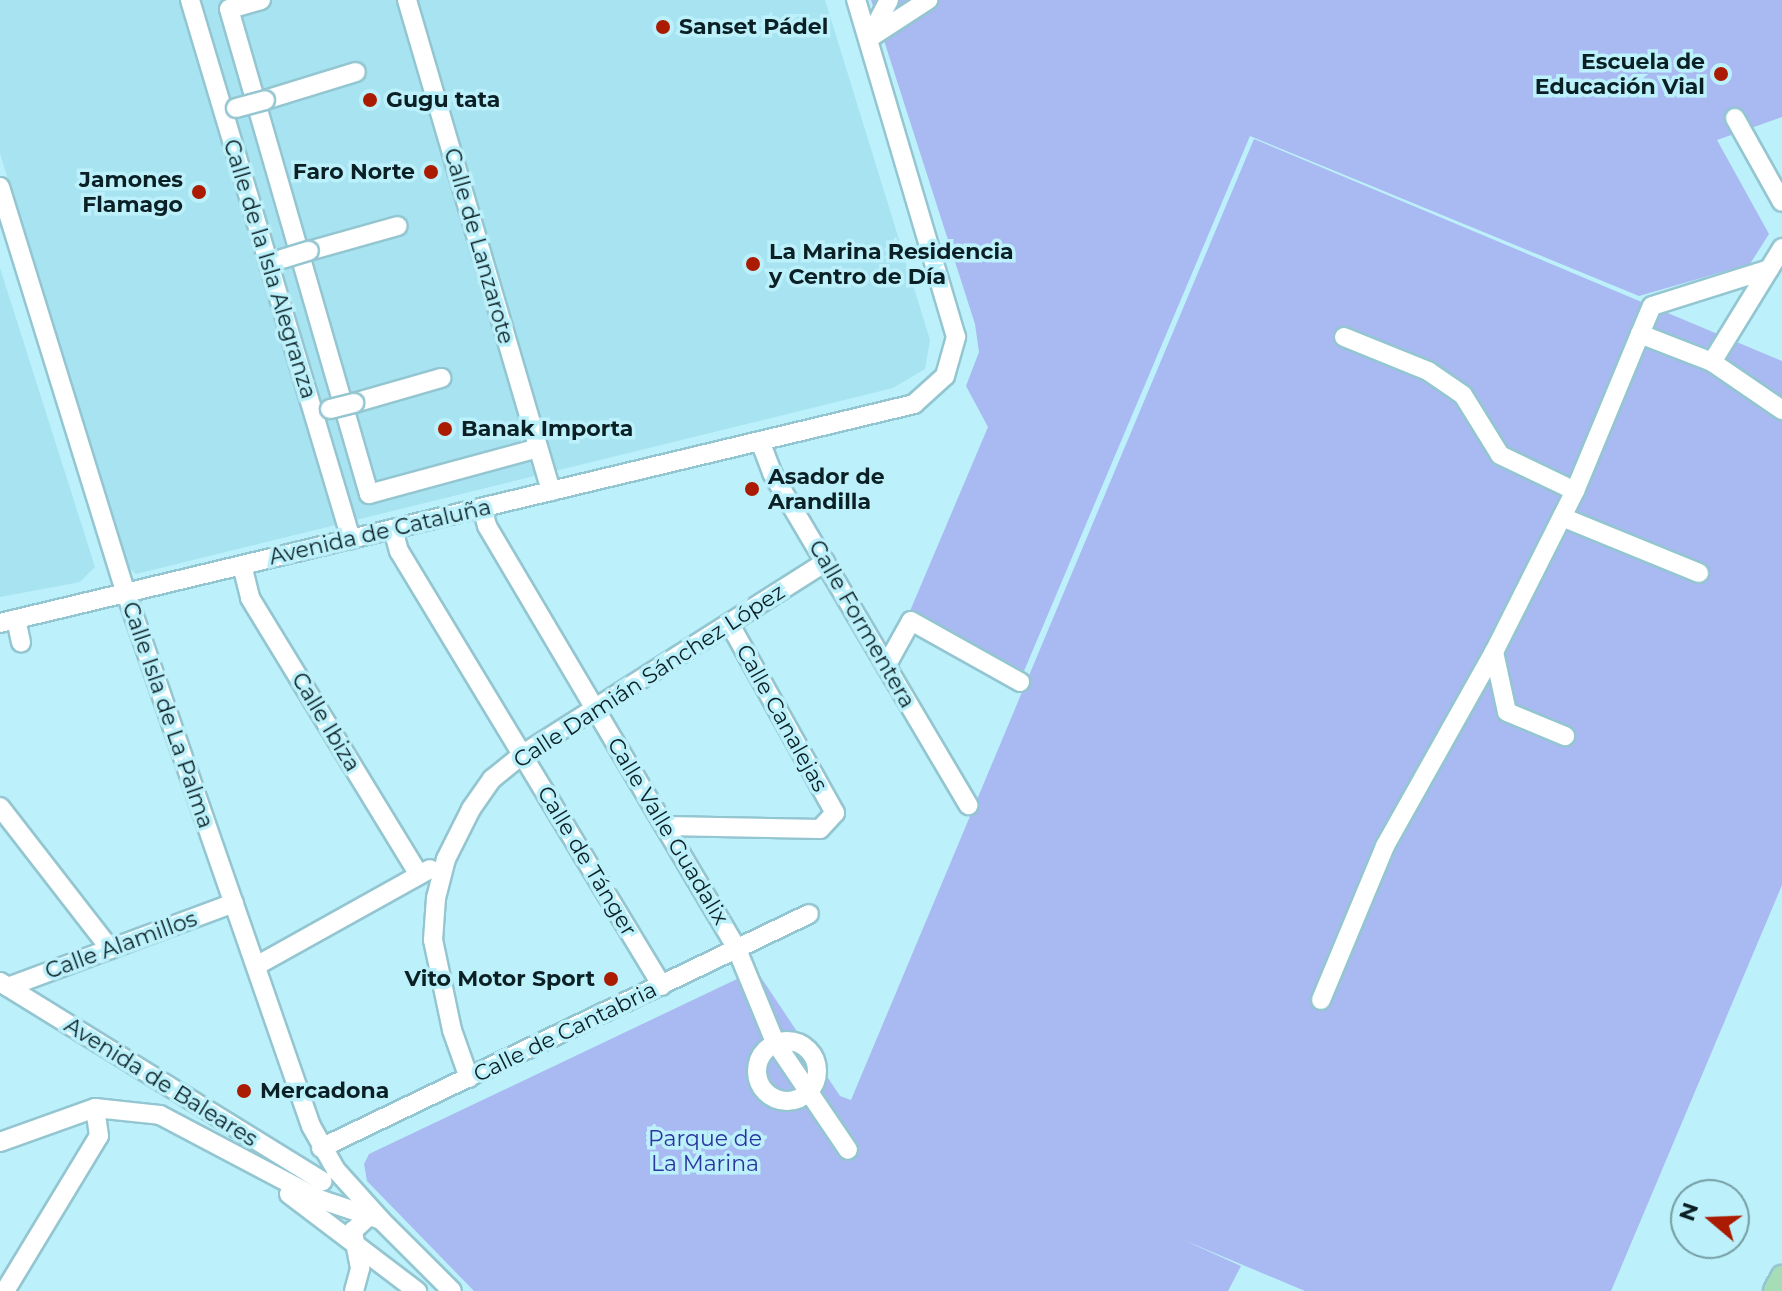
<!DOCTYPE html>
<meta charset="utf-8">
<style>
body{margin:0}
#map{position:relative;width:1782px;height:1291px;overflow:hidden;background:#bcf0fa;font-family:Montserrat,sans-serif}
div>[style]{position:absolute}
.built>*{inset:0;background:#a7e3f0}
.green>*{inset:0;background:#a9b9f1}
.roads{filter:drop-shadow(2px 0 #94c6d1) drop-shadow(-2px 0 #94c6d1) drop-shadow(0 2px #94c6d1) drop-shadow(0 -2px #94c6d1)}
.minor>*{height:18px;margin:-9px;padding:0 9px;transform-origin:9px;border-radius:9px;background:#fff}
.minor>.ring{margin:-9px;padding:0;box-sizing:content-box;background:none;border:18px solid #fff;border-radius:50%}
.major>*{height:22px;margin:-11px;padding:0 11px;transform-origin:11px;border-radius:11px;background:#a6dcb6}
.bridges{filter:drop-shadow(2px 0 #94c6d1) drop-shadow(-2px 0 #94c6d1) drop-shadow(0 2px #94c6d1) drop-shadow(0 -2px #94c6d1)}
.minor-bridge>*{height:18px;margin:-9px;padding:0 9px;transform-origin:9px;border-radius:9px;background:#fff}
.dots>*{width:22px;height:22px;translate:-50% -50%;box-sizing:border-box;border:4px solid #bcf0fa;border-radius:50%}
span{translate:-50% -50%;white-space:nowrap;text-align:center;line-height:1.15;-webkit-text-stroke:7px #bcf0fa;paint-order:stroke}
.poi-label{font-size:22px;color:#0b2024;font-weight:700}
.left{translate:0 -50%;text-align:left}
.right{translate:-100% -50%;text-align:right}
.street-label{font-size:22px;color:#0b2024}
.park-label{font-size:22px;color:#2b35a0}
.north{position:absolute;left:1670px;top:1179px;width:80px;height:80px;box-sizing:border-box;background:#bcf0fa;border:2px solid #759da4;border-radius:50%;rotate:289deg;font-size:22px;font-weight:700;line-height:32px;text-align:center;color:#0b2024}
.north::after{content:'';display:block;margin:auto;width:28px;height:36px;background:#ab1b02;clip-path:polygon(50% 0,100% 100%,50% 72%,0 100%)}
</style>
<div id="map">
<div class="built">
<i style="clip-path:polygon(0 0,825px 0,930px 340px,925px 369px,893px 388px,136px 574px,123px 562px,0 153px)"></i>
<i style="clip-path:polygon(0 268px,95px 567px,80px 582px,0 597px)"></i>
</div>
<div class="green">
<i style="clip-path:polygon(871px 0,1782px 0,1782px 117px,1717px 140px,1769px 234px,1750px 264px,1639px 296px,1250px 136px,1024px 671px,910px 611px,988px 427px,966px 386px,979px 352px,975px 324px)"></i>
<i style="clip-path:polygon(1254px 139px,1782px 361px,1782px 885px,1611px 1291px,1305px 1291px,1181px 1239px,1241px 1266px,1228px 1291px,474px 1291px,367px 1181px,364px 1164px,369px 1154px,756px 970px,840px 1096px,851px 1100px)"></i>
</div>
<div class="roads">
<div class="minor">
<i style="left:190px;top:0;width:563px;rotate:73.37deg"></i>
<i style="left:261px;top:0;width:33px;rotate:164deg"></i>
<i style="left:229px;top:9px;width:505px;rotate:73.9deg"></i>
<i style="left:369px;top:494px;width:175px;rotate:-15.2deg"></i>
<i style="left:407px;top:0;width:512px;rotate:73.65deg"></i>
<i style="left:870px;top:36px;width:41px;rotate:-62.2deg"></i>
<i style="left:868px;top:39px;width:72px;rotate:-33deg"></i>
<i style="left:265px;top:100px;width:95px;rotate:-17.1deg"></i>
<i style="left:1735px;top:118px;width:96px;rotate:60.8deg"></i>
<i style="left:0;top:187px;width:425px;rotate:72.8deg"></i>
<i style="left:126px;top:593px;width:564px;rotate:70.86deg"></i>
<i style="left:311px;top:1126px;width:51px;rotate:60.4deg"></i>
<i style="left:336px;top:1170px;width:67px;rotate:48deg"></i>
<i style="left:309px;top:251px;width:92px;rotate:-15.7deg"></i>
<i style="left:1640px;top:334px;width:30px;rotate:-67deg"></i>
<i style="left:1652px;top:306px;width:123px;rotate:-17.5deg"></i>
<i style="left:1344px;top:337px;width:91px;rotate:22deg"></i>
<i style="left:1428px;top:371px;width:42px;rotate:34.4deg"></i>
<i style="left:1463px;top:395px;width:70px;rotate:58.3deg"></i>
<i style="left:1500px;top:455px;width:83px;rotate:25.6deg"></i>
<i style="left:1712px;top:362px;width:85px;rotate:34.4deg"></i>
<i style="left:354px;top:403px;width:91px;rotate:-16deg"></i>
<i style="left:760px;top:441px;width:34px;rotate:69deg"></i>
<i style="left:772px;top:473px;width:386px;rotate:59.4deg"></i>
<i style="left:482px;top:508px;width:19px;rotate:74deg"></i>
<i style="left:487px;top:526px;width:489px;rotate:59.4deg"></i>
<i style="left:736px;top:947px;width:103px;rotate:67.7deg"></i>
<i style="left:775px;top:1042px;width:130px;rotate:55.9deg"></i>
<i style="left:1562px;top:517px;width:148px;rotate:22.2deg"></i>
<i style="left:393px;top:529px;width:23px;rotate:75deg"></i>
<i style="left:399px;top:551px;width:508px;rotate:58.84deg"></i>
<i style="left:242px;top:565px;width:34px;rotate:76deg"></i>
<i style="left:250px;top:598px;width:324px;rotate:58.6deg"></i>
<i style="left:16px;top:619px;width:24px;rotate:78deg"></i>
<i style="left:0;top:623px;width:940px;rotate:-13.47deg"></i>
<i style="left:914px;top:404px;width:42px;rotate:-42.1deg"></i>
<i style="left:945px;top:376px;width:41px;rotate:-74.2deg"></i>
<i style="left:956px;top:337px;width:352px;rotate:-106.5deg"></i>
<i style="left:1494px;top:652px;width:61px;rotate:77.8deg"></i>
<i style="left:1507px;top:712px;width:63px;rotate:22.5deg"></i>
<i style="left:886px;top:666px;width:51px;rotate:-60.9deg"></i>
<i style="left:911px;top:621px;width:125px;rotate:29.2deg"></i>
<i style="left:0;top:807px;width:180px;rotate:52.2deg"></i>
<i style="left:666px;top:826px;width:154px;rotate:1.1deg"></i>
<i style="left:820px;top:829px;width:22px;rotate:-47deg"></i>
<i style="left:835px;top:813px;width:216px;rotate:-119.1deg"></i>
<i style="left:256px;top:966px;width:199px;rotate:-29.1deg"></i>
<i style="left:0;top:982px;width:379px;rotate:31.7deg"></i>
<i style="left:8px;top:987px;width:241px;rotate:-20.4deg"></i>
<i style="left:1321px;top:1000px;width:167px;rotate:-67.4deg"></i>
<i style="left:1385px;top:846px;width:223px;rotate:-60.7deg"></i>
<i style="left:1494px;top:652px;width:180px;rotate:-63.3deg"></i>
<i style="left:1575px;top:491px;width:170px;rotate:-67.5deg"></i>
<i style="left:1640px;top:334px;width:77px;rotate:21.3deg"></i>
<i style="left:1712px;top:362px;width:134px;rotate:-58.4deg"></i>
<i class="ring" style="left:757px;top:1041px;width:42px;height:42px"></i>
<i style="left:469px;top:1078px;width:51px;rotate:-109.5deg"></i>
<i style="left:452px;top:1030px;width:92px;rotate:-101.9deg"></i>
<i style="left:433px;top:940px;width:42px;rotate:-85.9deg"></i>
<i style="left:436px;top:898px;width:40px;rotate:-75.6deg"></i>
<i style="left:446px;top:859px;width:56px;rotate:-63.4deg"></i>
<i style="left:471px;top:809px;width:37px;rotate:-55deg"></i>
<i style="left:492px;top:779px;width:40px;rotate:-39deg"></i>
<i style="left:523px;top:754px;width:358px;rotate:-32.4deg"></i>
<i style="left:0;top:1142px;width:101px;rotate:-19.7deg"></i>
<i style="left:95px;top:1108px;width:65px;rotate:6.1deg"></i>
<i style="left:160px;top:1115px;width:180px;rotate:27.8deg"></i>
<i style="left:319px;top:1199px;width:65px;rotate:18.7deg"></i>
<i style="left:381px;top:1220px;width:100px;rotate:45deg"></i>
<i style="left:321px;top:1148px;width:541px;rotate:-25.62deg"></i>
<i style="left:289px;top:1194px;width:161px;rotate:37.2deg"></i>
<i style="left:5px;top:1291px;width:181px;rotate:-58.8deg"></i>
<i style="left:99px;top:1136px;width:28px;rotate:-98deg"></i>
<i style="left:354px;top:1291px;width:24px;rotate:-75deg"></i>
<i style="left:360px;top:1268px;width:38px;rotate:-101deg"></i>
<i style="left:353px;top:1231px;width:22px;rotate:-43deg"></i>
</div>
<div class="major">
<i style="left:1775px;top:1291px;width:16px;rotate:-63deg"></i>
</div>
</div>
<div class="bridges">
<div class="minor-bridge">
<i style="left:236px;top:108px;width:30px;rotate:-15deg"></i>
<i style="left:282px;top:259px;width:28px;rotate:-17deg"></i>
<i style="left:330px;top:409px;width:25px;rotate:-14deg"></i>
</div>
</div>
<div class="dots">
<i style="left:663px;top:27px;background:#ab1b02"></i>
<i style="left:1721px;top:74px;background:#ab1b02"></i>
<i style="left:370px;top:100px;background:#ab1b02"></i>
<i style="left:431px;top:172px;background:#ab1b02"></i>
<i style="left:199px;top:192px;background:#ab1b02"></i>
<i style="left:753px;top:264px;background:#ab1b02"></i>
<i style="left:445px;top:429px;background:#ab1b02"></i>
<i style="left:752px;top:489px;background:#ab1b02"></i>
<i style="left:611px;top:979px;background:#ab1b02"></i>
<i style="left:244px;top:1091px;background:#ab1b02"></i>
</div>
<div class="poi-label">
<span class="left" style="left:679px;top:27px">Sanset Pádel</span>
<span class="right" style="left:1705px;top:74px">Escuela de<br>Educación Vial</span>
<span class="left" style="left:386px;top:100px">Gugu tata</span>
<span class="right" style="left:415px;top:172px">Faro Norte</span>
<span class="right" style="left:183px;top:192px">Jamones<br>Flamago</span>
<span class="left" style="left:769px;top:264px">La Marina Residencia<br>y Centro de Día</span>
<span class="left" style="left:461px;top:429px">Banak Importa</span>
<span class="left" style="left:768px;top:489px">Asador de<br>Arandilla</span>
<span class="right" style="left:595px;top:979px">Vito Motor Sport</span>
<span class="left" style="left:260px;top:1091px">Mercadona</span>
</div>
<div class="street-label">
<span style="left:479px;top:246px;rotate:74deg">Calle de Lanzarote</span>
<span style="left:270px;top:269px;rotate:73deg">Calle de la Isla Alegranza</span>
<span style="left:380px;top:532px;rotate:-13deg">Avenida de Cataluña</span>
<span style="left:862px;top:624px;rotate:60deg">Calle Formentera</span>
<span style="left:649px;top:676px;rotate:-33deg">Calle Damián Sánchez López</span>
<span style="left:168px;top:715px;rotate:71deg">Calle Isla de La Palma</span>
<span style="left:782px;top:718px;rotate:61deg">Calle Canalejas</span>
<span style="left:326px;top:722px;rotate:59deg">Calle Ibiza</span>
<span style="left:668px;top:831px;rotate:59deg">Calle Valle Guadalix</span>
<span style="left:587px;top:861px;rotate:59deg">Calle de Tánger</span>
<span style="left:121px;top:945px;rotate:-20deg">Calle Alamillos</span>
<span style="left:565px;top:1032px;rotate:-26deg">Calle de Cantabria</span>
<span style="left:161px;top:1082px;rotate:32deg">Avenida de Baleares</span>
</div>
<div class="park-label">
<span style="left:705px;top:1151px">Parque de<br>La Marina</span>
</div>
<div class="north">N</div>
</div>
